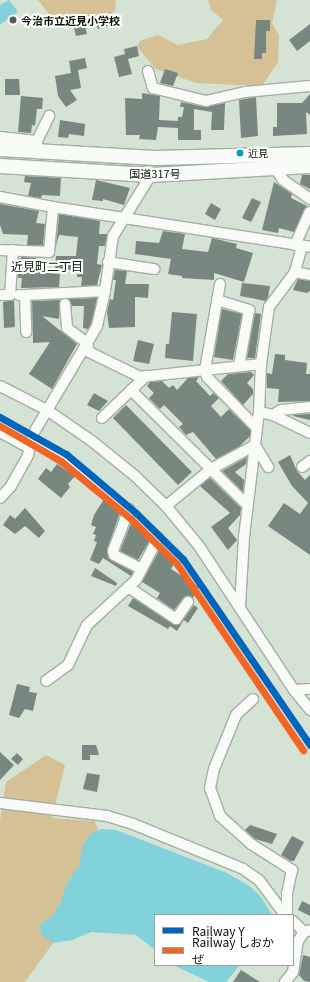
<!DOCTYPE html>
<meta charset="utf-8">
<style>
body{margin:0}
#map{position:relative;width:310px;height:982px;overflow:hidden;background:#d5e3d4;font-family:Georgia,"Noto Sans JP",serif}
div>[style]{position:absolute}
.green>*{inset:0;background:#d5c195}
.water>*{inset:0;background:#82d2dc}
.building>*{inset:0;background:#788880}
.roads{filter:drop-shadow(1px 0 #a3aea2) drop-shadow(-1px 0 #a3aea2) drop-shadow(0 1px #a3aea2) drop-shadow(0 -1px #a3aea2)}
.minor>*{height:10px;margin:-5px;padding:0 5px;transform-origin:5px;border-radius:5px;background:#f9fbf9}
.highway>*{height:14px;margin:-7px;padding:0 7px;transform-origin:7px;border-radius:7px;background:#f9fbf9}
.rail-1>*{height:7px;margin:-3.5px;padding:0 3.5px;transform-origin:3.5px;border-radius:3.5px;background:#0065bd}
.rail-2>*{height:7px;margin:-3.5px;padding:0 3.5px;transform-origin:3.5px;border-radius:3.5px;background:#f26522}
.dots>*{width:11px;height:11px;translate:-50% -50%;box-sizing:border-box;border:2px solid #fff;border-radius:50%}
span{translate:-50% -50%;white-space:nowrap;text-align:center;line-height:1.15;-webkit-text-stroke:4px #fff;paint-order:stroke}
.bus-label{font-size:10px;color:#0a130a}
.left{translate:0 -50%;text-align:left}
.poi-label{font-size:11px;color:#0a130a;font-weight:700}
.street-label{font-size:11px;color:#0a130a}
.neighbourhood-label{font-size:12px;color:#0a130a}
.legend{position:absolute;left:154px;top:914px;width:140px;height:52px;box-sizing:border-box;background:#fff;border:1px solid #9da19d;margin:0;padding:5px 7px;list-style:none;font-size:12px;color:#0a130a}
.legend li{display:flex;align-items:center;gap:8px;height:20px}
.legend b{width:20px;border:1px solid #9da19d}
</style>
<div id="map">
<div class="green">
<i style="clip-path:polygon(38px 0,116px 0,115px 11px,105px 18px,68px 28px,58px 26px)"></i>
<i style="clip-path:polygon(208px 0,277px 0,272px 23px,279px 35px,278px 62px,262px 86px,196px 83px,156px 69px,137px 47px,140px 41px,158px 35px,178px 45px,207px 39px,223px 20px,211px 10px)"></i>
<i style="clip-path:polygon(46px 755px,65px 765px,52px 818px,95px 821px,101px 840px,61px 932px,27px 979px,24px 982px,0 982px,0 821px,6px 782px)"></i>
</div>
<div class="water">
<i style="clip-path:polygon(9px 0,18px 12px,0 25px,0 5px)"></i>
<i style="clip-path:polygon(101px 829px,116px 830px,227px 873px,251px 887px,261px 897px,272px 915px,155px 915px,155px 950px,136px 935px,91px 932px,72px 940px,53px 943px,42px 936px,39px 926px,51px 917px,61px 902px,66px 885px,80px 864px,82px 846px,89px 835px)"></i>
<i style="clip-path:polygon(173px 965px,240px 965px,226px 982px,209px 982px)"></i>
</div>
<div class="building">
<i style="clip-path:polygon(108px 17px,110px 25px,98px 29px,95px 20px)"></i>
<i style="clip-path:polygon(256px 20px,270px 20px,270px 31px,266px 31px,266px 53px,262px 53px,262px 59px,254px 59px)"></i>
<i style="clip-path:polygon(310px 24px,310px 41px,297px 51px,289px 40px)"></i>
<i style="clip-path:polygon(85px 26px,87px 34px,76px 36px,74px 28px)"></i>
<i style="clip-path:polygon(137px 46px,139px 56px,128px 59px,132px 74px,119px 77px,114px 57px,125px 54px,124px 49px)"></i>
<i style="clip-path:polygon(85px 58px,87px 68px,78px 70px,81px 88px,70px 90px,77px 100px,66px 107px,58px 96px,55px 76px,71px 73px,69px 61px)"></i>
<i style="clip-path:polygon(165px 69px,178px 73px,173px 86px,160px 83px)"></i>
<i style="clip-path:polygon(5px 79px,19px 79px,20px 95px,5px 95px)"></i>
<i style="clip-path:polygon(142px 93px,160px 96px,159px 120px,178px 121px,178px 117px,182px 117px,184px 107px,180px 107px,181px 102px,205px 107px,225px 103px,224px 130px,211px 130px,212px 112px,194px 109px,194px 130px,201px 130px,201px 140px,178px 140px,178px 128px,158px 127px,156px 140px,139px 139px,140px 135px,126px 135px,125px 98px,142px 99px)"></i>
<i style="clip-path:polygon(310px 94px,310px 115px,306px 112px,307px 134px,273px 136px,273px 127px,277px 127px,277px 103px,302px 103px)"></i>
<i style="clip-path:polygon(21px 96px,43px 98px,42px 109px,37px 109px,35px 126px,32px 125px,31px 133px,18px 132px)"></i>
<i style="clip-path:polygon(256px 97px,258px 136px,241px 138px,239px 100px)"></i>
<i style="clip-path:polygon(60px 120px,85px 124px,84px 136px,69px 134px,68px 138px,58px 137px)"></i>
<i style="clip-path:polygon(302px 175px,310px 175px,310px 189px,300px 184px)"></i>
<i style="clip-path:polygon(25px 176px,61px 178px,60px 196px,42px 195px,41px 198px,28px 196px,31px 183px,24px 182px)"></i>
<i style="clip-path:polygon(96px 180px,130px 188px,124px 205px,103px 199px,103px 201px,92px 200px)"></i>
<i style="clip-path:polygon(274px 182px,292px 194px,291px 198px,307px 206px,294px 232px,279px 228px,278px 233px,262px 230px)"></i>
<i style="clip-path:polygon(252px 198px,261px 202px,251px 222px,242px 218px)"></i>
<i style="clip-path:polygon(211px 203px,221px 209px,215px 220px,205px 214px)"></i>
<i style="clip-path:polygon(0 204px,39px 211px,36px 223px,45px 224px,43px 245px,27px 245px,28px 235px,3px 234px,0 225px)"></i>
<i style="clip-path:polygon(59px 214px,100px 221px,99px 234px,107px 234px,105px 246px,99px 246px,97px 264px,102px 265px,97px 285px,81px 286px,82px 277px,77px 277px,78px 270px,55px 269px,56px 256px,76px 256px,78px 237px,59px 235px,56px 247px)"></i>
<i style="clip-path:polygon(163px 231px,185px 234px,182px 249px,208px 252px,212px 238px,237px 244px,236px 248px,253px 253px,244px 282px,214px 273px,214px 280px,182px 278px,182px 276px,168px 274px,171px 259px,135px 254px,136px 241px,159px 243px)"></i>
<i style="clip-path:polygon(22px 257px,36px 258px,36px 272px,60px 274px,59px 287px,21px 288px,22px 278px,18px 278px,19px 259px)"></i>
<i style="clip-path:polygon(115px 270px,127px 271px,125px 284px,149px 284px,148px 298px,135px 297px,135px 327px,109px 328px,107px 312px,110px 299px,113px 300px,116px 280px,113px 280px)"></i>
<i style="clip-path:polygon(298px 279px,310px 281px,310px 291px,307px 293px,293px 290px)"></i>
<i style="clip-path:polygon(242px 283px,270px 286px,268px 297px,266px 301px,240px 296px)"></i>
<i style="clip-path:polygon(97px 298px,91px 324px,88px 329px,83px 328px,84px 306px,72px 306px,69px 299px)"></i>
<i style="clip-path:polygon(14px 300px,15px 327px,4px 328px,3px 302px)"></i>
<i style="clip-path:polygon(60px 300px,59px 319px,42px 316px,77px 344px,52px 389px,29px 374px,50px 342px,33px 343px,32px 301px)"></i>
<i style="clip-path:polygon(222px 309px,242px 314px,233px 360px,214px 357px)"></i>
<i style="clip-path:polygon(172px 312px,197px 314px,193px 361px,165px 358px,166px 344px,169px 344px)"></i>
<i style="clip-path:polygon(255px 313px,261px 314px,255px 358px,247px 358px)"></i>
<i style="clip-path:polygon(138px 340px,154px 344px,149px 364px,133px 361px)"></i>
<i style="clip-path:polygon(275px 354px,285px 355px,285px 360px,307px 363px,306px 374px,310px 374px,310px 401px,278px 402px,279px 389px,267px 388px,267px 373px,272px 374px)"></i>
<i style="clip-path:polygon(251px 372px,254px 375px,247px 383px,253px 389px,253px 394px,243px 405px,221px 381px,228px 374px)"></i>
<i style="clip-path:polygon(199px 377px,196px 381px,210px 396px,213px 393px,219px 398px,211px 406px,221px 417px,229px 409px,250px 430px,250px 436px,240px 446px,216px 459px,193px 432px,186px 435px,179px 427px,183px 424px,164px 405px,160px 409px,149px 398px,154px 393px,147px 386px,150px 382px,162px 381px,169px 388px,173px 385px,177px 390px,188px 378px)"></i>
<i style="clip-path:polygon(94px 393px,108px 401px,99px 411px,87px 405px)"></i>
<i style="clip-path:polygon(126px 405px,192px 472px,178px 485px,113px 418px)"></i>
<i style="clip-path:polygon(310px 414px,310px 420px,293px 416px,293px 415px)"></i>
<i style="clip-path:polygon(290px 455px,297px 471px,305px 480px,310px 475px,310px 555px,268px 526px,284px 503px,300px 514px,308px 503px,292px 486px,278px 462px)"></i>
<i style="clip-path:polygon(247px 457px,246px 464px,235px 472px,244px 480px,243px 492px,222px 471px)"></i>
<i style="clip-path:polygon(57px 464px,75px 476px,68px 484px,70px 487px,61px 498px,38px 479px,46px 468px,51px 472px)"></i>
<i style="clip-path:polygon(210px 478px,241px 508px,240px 515px,228px 528px,237px 540px,228px 550px,211px 527px,230px 513px,200px 486px)"></i>
<i style="clip-path:polygon(104px 499px,120px 513px,107px 549px,108px 557px,133px 572px,131px 576px,103px 558px,99px 564px,90px 560px,97px 542px,94px 541px,96px 535px,93px 534px,96px 527px,91px 525px,94px 515px)"></i>
<i style="clip-path:polygon(25px 508px,45px 531px,39px 538px,25px 526px,15px 534px,3px 525px,10px 515px,15px 519px)"></i>
<i style="clip-path:polygon(131px 523px,150px 540px,138px 560px,120px 551px)"></i>
<i style="clip-path:polygon(160px 549px,175px 562px,171px 569px,199px 587px,193px 598px,185px 596px,174px 610px,157px 598px,160px 593px,142px 582px)"></i>
<i style="clip-path:polygon(95px 568px,117px 583px,116px 586px,91px 576px)"></i>
<i style="clip-path:polygon(133px 598px,175px 625px,181px 623px,194px 605px,198px 608px,188px 623px,184px 620px,177px 631px,170px 626px,168px 629px,128px 606px)"></i>
<i style="clip-path:polygon(17px 684px,30px 687px,29px 692px,37px 693px,33px 711px,25px 709px,19px 718px,9px 715px)"></i>
<i style="clip-path:polygon(82px 745px,96px 745px,99px 755px,90px 755px,90px 760px,82px 760px)"></i>
<i style="clip-path:polygon(0 752px,14px 765px,0 780px)"></i>
<i style="clip-path:polygon(17px 753px,23px 759px,18px 765px,11px 759px)"></i>
<i style="clip-path:polygon(87px 773px,100px 775px,97px 792px,83px 789px)"></i>
<i style="clip-path:polygon(250px 825px,277px 834px,272px 844px,255px 839px,245px 830px)"></i>
<i style="clip-path:polygon(292px 836px,304px 842px,294px 861px,291px 861px,281px 855px)"></i>
<i style="clip-path:polygon(302px 901px,310px 905px,310px 916px,298px 910px)"></i>
<i style="clip-path:polygon(303px 955px,310px 957px,310px 982px,304px 981px,299px 975px)"></i>
<i style="clip-path:polygon(241px 970px,260px 982px,233px 982px)"></i>
</div>
<div class="roads">
<div class="minor">
<i style="left:148px;top:71px;width:18px;rotate:74deg"></i>
<i style="left:153px;top:88px;width:55px;rotate:13.8deg"></i>
<i style="left:206px;top:101px;width:40px;rotate:-13deg"></i>
<i style="left:245px;top:92px;width:65px;rotate:-5.3deg"></i>
<i style="left:0;top:137px;width:37px;rotate:6deg"></i>
<i style="left:37px;top:141px;width:10px;rotate:90deg"></i>
<i style="left:37px;top:141px;width:28px;rotate:-64deg"></i>
<i style="left:276px;top:164px;width:4px;rotate:104deg"></i>
<i style="left:275px;top:168px;width:14px;rotate:56deg"></i>
<i style="left:283px;top:180px;width:33px;rotate:35deg"></i>
<i style="left:0;top:197px;width:54px;rotate:10.7deg"></i>
<i style="left:295px;top:245px;width:36px;rotate:-66deg"></i>
<i style="left:0;top:250px;width:49px;rotate:2.3deg"></i>
<i style="left:49px;top:252px;width:45px;rotate:-84.9deg"></i>
<i style="left:53px;top:207px;width:260px;rotate:8.8deg"></i>
<i style="left:108px;top:262px;width:47px;rotate:8.7deg"></i>
<i style="left:295px;top:272px;width:15px;rotate:11deg"></i>
<i style="left:220px;top:284px;width:87px;rotate:99.9deg"></i>
<i style="left:205px;top:370px;width:7px;rotate:74deg"></i>
<i style="left:207px;top:377px;width:71px;rotate:45.6deg"></i>
<i style="left:0;top:295px;width:10px"></i>
<i style="left:10px;top:295px;width:45px;rotate:-86.2deg"></i>
<i style="left:19px;top:295px;width:6px"></i>
<i style="left:25px;top:295px;width:37px;rotate:88deg"></i>
<i style="left:25px;top:295px;width:80px;rotate:-2.9deg"></i>
<i style="left:217px;top:300px;width:34px;rotate:17deg"></i>
<i style="left:249px;top:310px;width:57px;rotate:100.1deg"></i>
<i style="left:65px;top:304px;width:24px;rotate:85deg"></i>
<i style="left:67px;top:328px;width:25px;rotate:37deg"></i>
<i style="left:87px;top:343px;width:9px;rotate:77deg"></i>
<i style="left:89px;top:352px;width:57px;rotate:26.1deg"></i>
<i style="left:140px;top:377px;width:122px;rotate:-6.1deg"></i>
<i style="left:0;top:386px;width:53px;rotate:27.1deg"></i>
<i style="left:47px;top:410px;width:56px;rotate:34.8deg"></i>
<i style="left:93px;top:442px;width:54px;rotate:39deg"></i>
<i style="left:135px;top:476px;width:43px;rotate:44.1deg"></i>
<i style="left:166px;top:506px;width:52px;rotate:50.5deg"></i>
<i style="left:199px;top:546px;width:173px;rotate:56.6deg"></i>
<i style="left:294px;top:690px;width:26px;rotate:51deg"></i>
<i style="left:131px;top:390px;width:161px;rotate:44.7deg"></i>
<i style="left:259px;top:412px;width:14px;rotate:12deg"></i>
<i style="left:273px;top:415px;width:41px;rotate:25.9deg"></i>
<i style="left:273px;top:415px;width:9px;rotate:-32deg"></i>
<i style="left:281px;top:410px;width:29px;rotate:-6deg"></i>
<i style="left:102px;top:418px;width:61px;rotate:-43.7deg"></i>
<i style="left:0;top:432px;width:33px;rotate:29deg"></i>
<i style="left:32px;top:439px;width:71px;rotate:34.1deg"></i>
<i style="left:91px;top:479px;width:89px;rotate:41.4deg"></i>
<i style="left:158px;top:538px;width:47px;rotate:117.6deg"></i>
<i style="left:136px;top:580px;width:67px;rotate:137.4deg"></i>
<i style="left:87px;top:625px;width:44px;rotate:115.4deg"></i>
<i style="left:68px;top:665px;width:27px;rotate:144deg"></i>
<i style="left:302px;top:467px;width:10px;rotate:-37deg"></i>
<i style="left:0;top:498px;width:16px;rotate:-47deg"></i>
<i style="left:11px;top:486px;width:35px;rotate:-61deg"></i>
<i style="left:28px;top:455px;width:22px;rotate:-77deg"></i>
<i style="left:33px;top:434px;width:126px;rotate:-59.3deg"></i>
<i style="left:97px;top:326px;width:36px;rotate:-77deg"></i>
<i style="left:105px;top:291px;width:56px;rotate:-81.7deg"></i>
<i style="left:113px;top:236px;width:72px;rotate:-58.1deg"></i>
<i style="left:166px;top:506px;width:58px;rotate:-39.4deg"></i>
<i style="left:211px;top:469px;width:50px;rotate:-28.6deg"></i>
<i style="left:255px;top:445px;width:26px;rotate:59deg"></i>
<i style="left:129px;top:509px;width:45px;rotate:110.9deg"></i>
<i style="left:113px;top:551px;width:4px;rotate:76deg"></i>
<i style="left:114px;top:555px;width:31px;rotate:27deg"></i>
<i style="left:128px;top:587px;width:58px;rotate:33.7deg"></i>
<i style="left:176px;top:619px;width:21px;rotate:-55deg"></i>
<i style="left:240px;top:607px;width:70px;rotate:-86.7deg"></i>
<i style="left:244px;top:537px;width:126px;rotate:-83.2deg"></i>
<i style="left:259px;top:412px;width:48px;rotate:-87.6deg"></i>
<i style="left:261px;top:364px;width:58px;rotate:-82deg"></i>
<i style="left:269px;top:307px;width:44px;rotate:-53.4deg"></i>
<i style="left:295px;top:272px;width:27px;rotate:-75deg"></i>
<i style="left:294px;top:690px;width:16px;rotate:-4deg"></i>
<i style="left:253px;top:699px;width:23px;rotate:137deg"></i>
<i style="left:236px;top:715px;width:58px;rotate:112.2deg"></i>
<i style="left:214px;top:769px;width:19px;rotate:102deg"></i>
<i style="left:210px;top:788px;width:30px;rotate:70deg"></i>
<i style="left:220px;top:816px;width:42px;rotate:42.1deg"></i>
<i style="left:251px;top:844px;width:49px;rotate:32.4deg"></i>
<i style="left:292px;top:870px;width:24px;rotate:102deg"></i>
<i style="left:287px;top:893px;width:22px;rotate:90deg"></i>
<i style="left:0;top:803px;width:108px;rotate:6.9deg"></i>
<i style="left:107px;top:816px;width:27px;rotate:17deg"></i>
<i style="left:133px;top:824px;width:119px;rotate:22.2deg"></i>
<i style="left:243px;top:869px;width:19px;rotate:35deg"></i>
<i style="left:259px;top:880px;width:44px;rotate:53.4deg"></i>
<i style="left:293px;top:921px;width:16px;rotate:45deg"></i>
<i style="left:285px;top:982px;width:13px;rotate:-51deg"></i>
<i style="left:293px;top:972px;width:31px;rotate:-81deg"></i>
<i style="left:298px;top:941px;width:11px;rotate:-56deg"></i>
<i style="left:304px;top:932px;width:6px;rotate:-18deg"></i>
</div>
<div class="highway">
<i style="left:0;top:149px;width:155px;rotate:3.3deg"></i>
<i style="left:155px;top:158px;width:155px;rotate:-1.5deg"></i>
<i style="left:0;top:166px;width:151px;rotate:3.4deg"></i>
<i style="left:151px;top:175px;width:159px;rotate:-3.2deg"></i>
</div>
</div>
<div class="rail-1">
<i style="left:0;top:417px;width:76px;rotate:29.3deg"></i>
<i style="left:66px;top:454px;width:92px;rotate:40.1deg"></i>
<i style="left:136px;top:513px;width:66px;rotate:44.4deg"></i>
<i style="left:183px;top:559px;width:225px;rotate:55.7deg"></i>
</div>
<div class="rail-2">
<i style="left:0;top:426px;width:70px;rotate:29.8deg"></i>
<i style="left:61px;top:461px;width:91px;rotate:39.6deg"></i>
<i style="left:131px;top:519px;width:64px;rotate:44.4deg"></i>
<i style="left:177px;top:564px;width:225px;rotate:55.9deg"></i>
</div>
<div class="dots">
<i style="left:13px;top:20px;background:#515c51"></i>
<i style="left:240px;top:153px;background:#00a2c4"></i>
</div>
<div class="bus-label">
<span class="left" style="left:248px;top:153px">近見</span>
</div>
<div class="poi-label">
<span class="left" style="left:21px;top:20px">今治市立近見小学校</span>
</div>
<div class="street-label">
<span style="left:155px;top:173px">国道317号</span>
</div>
<div class="neighbourhood-label">
<span style="left:47px;top:266px">近見町二丁目</span>
</div>
<ul class="legend">
<li><b style="height:5px;background:#0065bd"></b>Railway Y</li>
<li><b style="height:5px;background:#f26522"></b>Railway しおかぜ</li>
</ul>
</div>
